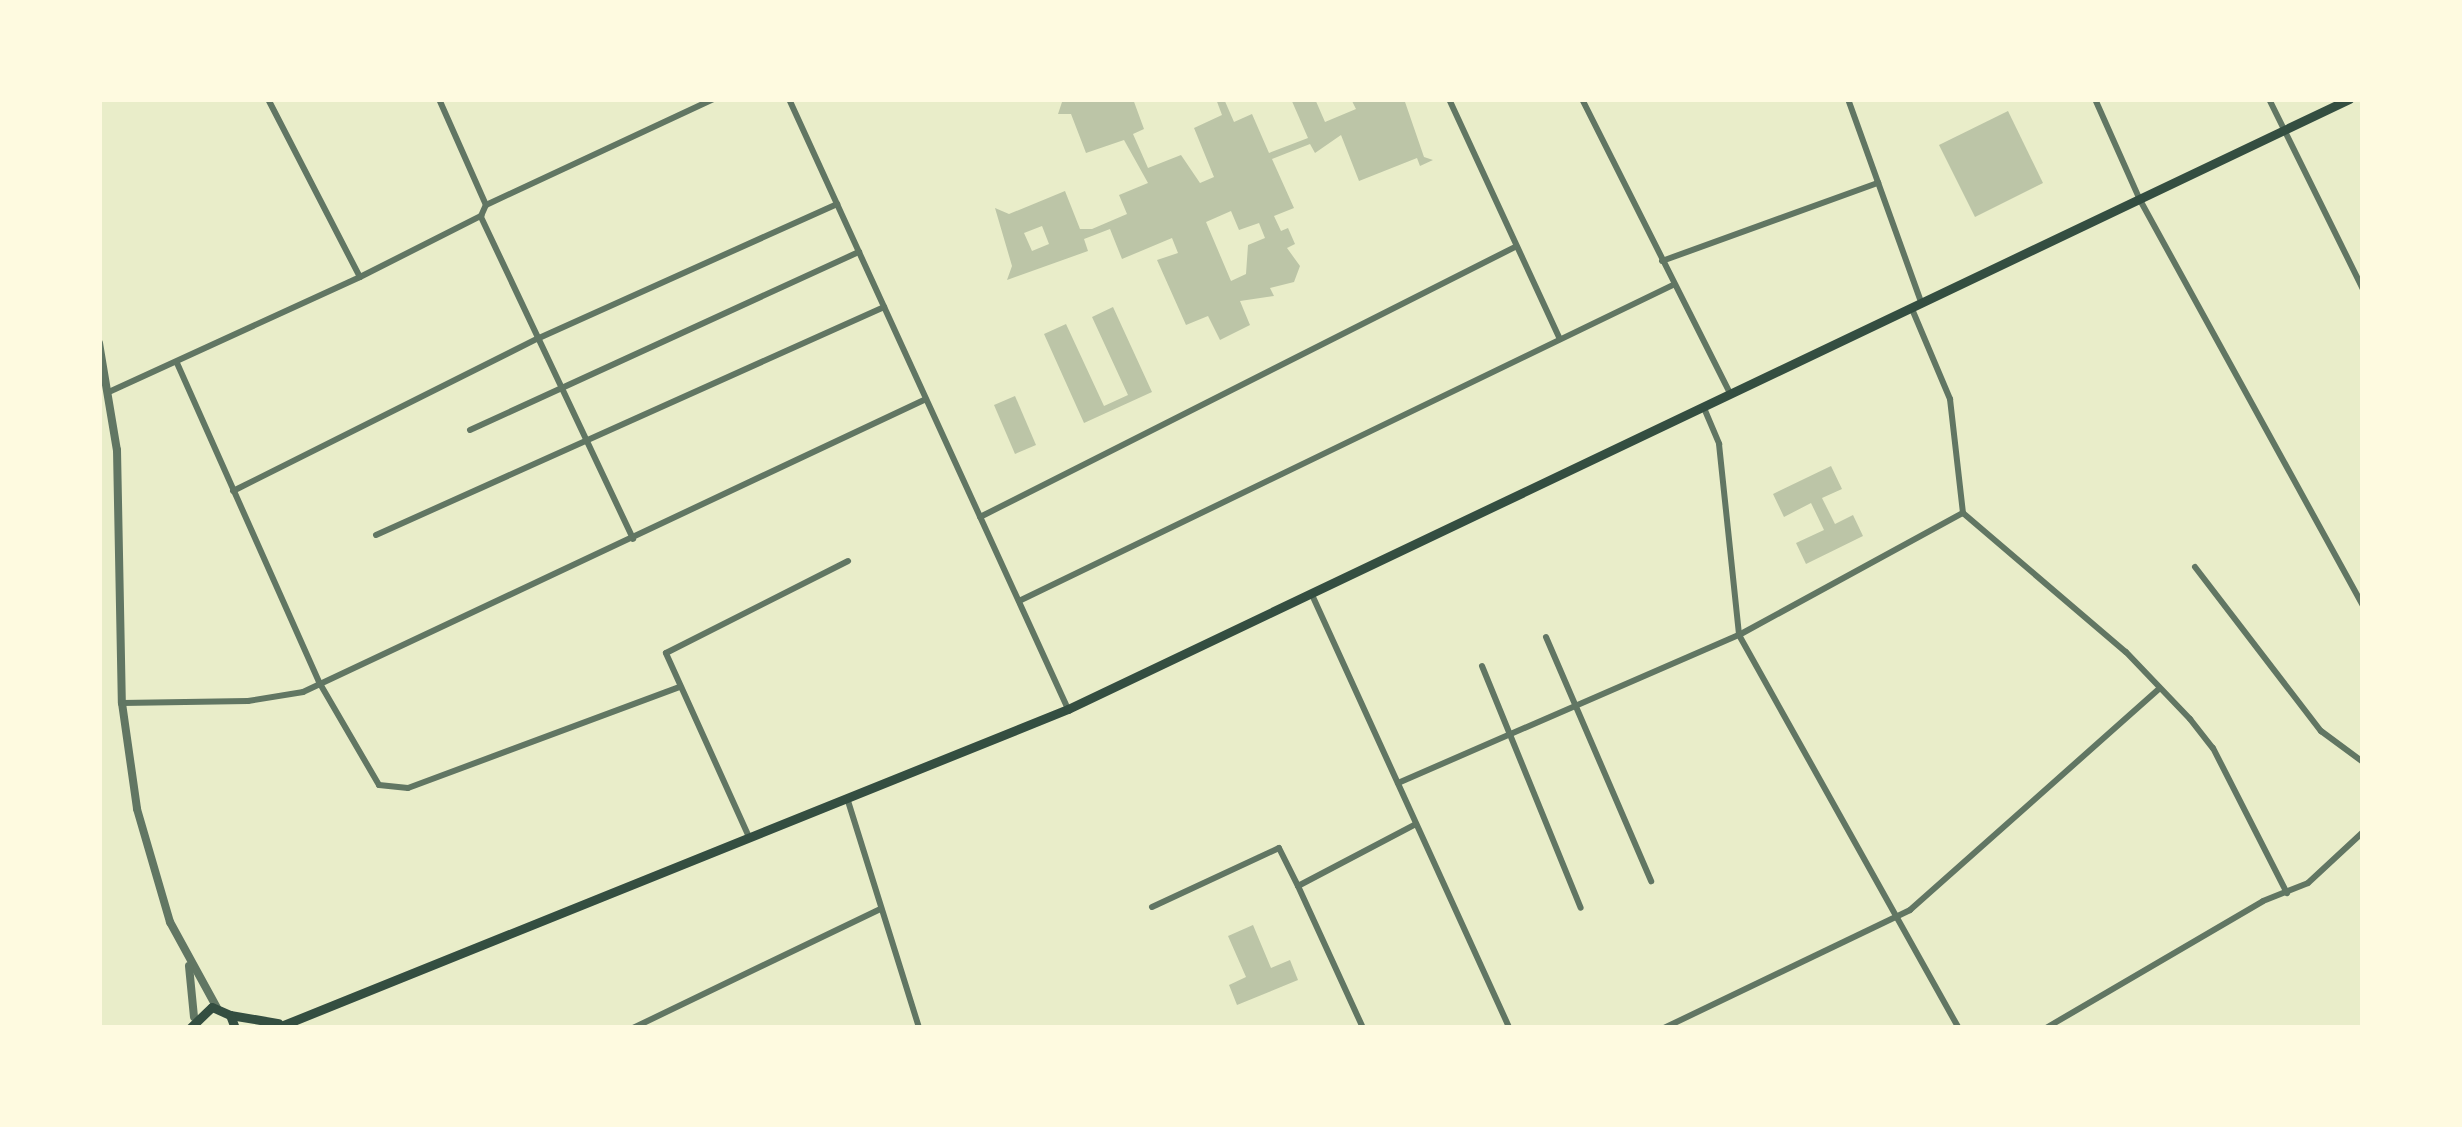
<!DOCTYPE html>
<style>
body{margin:0}
#map{position:relative;width:2462px;height:1127px;overflow:hidden;background:#e9edc9;font-family:"PT Sans Narrow",sans-serif}
div>[style]{position:absolute}
.building>*{inset:0;background:#bcc5a7}
.minor>*{height:6px;margin:-3px;padding:0 3px;transform-origin:3px;border-radius:3px;background:#617663}
.tertiary>*{height:8px;margin:-4px;padding:0 4px;transform-origin:4px;border-radius:4px;background:#617663}
.secondary>*{height:9px;margin:-4.5px;padding:0 4.5px;transform-origin:4.5px;border-radius:4.5px;background:#344e41}
span{translate:-50% -50%;white-space:nowrap;text-align:center;line-height:1.15;-webkit-text-stroke:10px #fefae0;paint-order:stroke}
.frame{position:absolute;inset:0;border:102px solid #fefae0;pointer-events:none}
</style>
<div id="map">
<div class="building">
<i style="clip-path:polygon(evenodd,1063px 99px,1133px 99px,1144px 129px,1133px 134px,1148px 168px,1181px 155px,1200px 183px,1214px 177px,1194px 128px,1222px 115px,1216px 99px,1224px 99px,1234px 122px,1252px 114px,1269px 153px,1308px 138px,1291px 99px,1315px 99px,1325px 122px,1356px 109px,1351px 99px,1404px 99px,1424px 157px,1433px 160px,1420px 166px,1417px 158px,1359px 181px,1341px 135px,1315px 153px,1310px 144px,1272px 159px,1294px 208px,1274px 216px,1281px 231px,1288px 228px,1295px 244px,1287px 248px,1300px 266px,1294px 282px,1270px 288px,1274px 296px,1240px 301px,1250px 325px,1220px 340px,1208px 316px,1186px 325px,1157px 260px,1178px 253px,1172px 238px,1122px 259px,1110px 229px,1084px 239px,1088px 251px,1007px 280px,1012px 266px,995px 208px,1009px 214px,1065px 191px,1080px 229px,1092px 229px,1127px 214px,1119px 195px,1148px 183px,1124px 140px,1086px 153px,1071px 114px,1058px 114px,1063px 99px,1231px 211px,1239px 230px,1259px 223px,1265px 238px,1248px 245px,1246px 274px,1231px 281px,1206px 222px,1231px 211px,1063px 99px,1042px 226px,1049px 244px,1032px 251px,1024px 233px,1042px 226px)"></i>
<i style="clip-path:polygon(2008px 111px,2043px 183px,1975px 217px,1939px 145px)"></i>
<i style="clip-path:polygon(1113px 307px,1152px 392px,1084px 423px,1044px 334px,1066px 324px,1104px 406px,1128px 395px,1092px 317px)"></i>
<i style="clip-path:polygon(1015px 396px,1036px 445px,1015px 454px,994px 405px)"></i>
<i style="clip-path:polygon(1831px 466px,1842px 489px,1822px 498px,1835px 524px,1853px 515px,1863px 536px,1806px 564px,1796px 543px,1824px 530px,1811px 503px,1784px 517px,1773px 494px)"></i>
<i style="clip-path:polygon(1253px 925px,1271px 968px,1290px 960px,1298px 980px,1237px 1005px,1229px 985px,1246px 977px,1228px 936px)"></i>
</div>
<div class="minor">
<i style="left:268px;top:99px;width:200px;rotate:62.7deg"></i>
<i style="left:439px;top:99px;width:116px;rotate:66.1deg"></i>
<i style="left:789px;top:99px;width:671px;rotate:65.42deg"></i>
<i style="left:1449px;top:99px;width:264px;rotate:65.2deg"></i>
<i style="left:1582px;top:99px;width:331px;rotate:63.3deg"></i>
<i style="left:1848px;top:99px;width:218px;rotate:70.2deg"></i>
<i style="left:2095px;top:99px;width:111px;rotate:66deg"></i>
<i style="left:2140px;top:200px;width:463px;rotate:61.2deg"></i>
<i style="left:2269px;top:99px;width:212px;rotate:63.7deg"></i>
<i style="left:481px;top:217px;width:356px;rotate:64.7deg"></i>
<i style="left:1662px;top:261px;width:230px;rotate:-19.9deg"></i>
<i style="left:1912px;top:309px;width:98px;rotate:67.1deg"></i>
<i style="left:1950px;top:399px;width:115px;rotate:83.5deg"></i>
<i style="left:1963px;top:513px;width:214px;rotate:40.5deg"></i>
<i style="left:2126px;top:652px;width:93px;rotate:46.3deg"></i>
<i style="left:2190px;top:719px;width:37px;rotate:52deg"></i>
<i style="left:2213px;top:748px;width:163px;rotate:63deg"></i>
<i style="left:177px;top:363px;width:349px;rotate:66deg"></i>
<i style="left:319px;top:682px;width:119px;rotate:59.8deg"></i>
<i style="left:379px;top:785px;width:29px;rotate:6deg"></i>
<i style="left:408px;top:788px;width:290px;rotate:-20.4deg"></i>
<i style="left:111px;top:391px;width:274px;rotate:-24.6deg"></i>
<i style="left:360px;top:277px;width:136px;rotate:-26.8deg"></i>
<i style="left:481px;top:216px;width:12px;rotate:-66deg"></i>
<i style="left:486px;top:205px;width:251px;rotate:-25deg"></i>
<i style="left:1704px;top:408px;width:39px;rotate:67deg"></i>
<i style="left:1719px;top:444px;width:192px;rotate:84deg"></i>
<i style="left:1739px;top:635px;width:450px;rotate:60.8deg"></i>
<i style="left:470px;top:430px;width:428px;rotate:-24.6deg"></i>
<i style="left:233px;top:491px;width:342px;rotate:-26.6deg"></i>
<i style="left:539px;top:338px;width:327px;rotate:-24.2deg"></i>
<i style="left:980px;top:517px;width:599px;rotate:-26.78deg"></i>
<i style="left:376px;top:535px;width:557px;rotate:-24.17deg"></i>
<i style="left:2195px;top:567px;width:207px;rotate:52.5deg"></i>
<i style="left:2321px;top:731px;width:52px;rotate:36.4deg"></i>
<i style="left:1313px;top:597px;width:473px;rotate:65.5deg"></i>
<i style="left:1019px;top:601px;width:726px;rotate:-25.79deg"></i>
<i style="left:1546px;top:637px;width:266px;rotate:66.7deg"></i>
<i style="left:1482px;top:666px;width:261px;rotate:67.8deg"></i>
<i style="left:122px;top:703px;width:126px;rotate:-0.9deg"></i>
<i style="left:248px;top:701px;width:56px;rotate:-9.3deg"></i>
<i style="left:303px;top:692px;width:688px;rotate:-25.19deg"></i>
<i style="left:1398px;top:783px;width:372px;rotate:-23.5deg"></i>
<i style="left:1739px;top:635px;width:255px;rotate:-28.6deg"></i>
<i style="left:848px;top:801px;width:238px;rotate:72.6deg"></i>
<i style="left:749px;top:837px;width:202px;rotate:-114.3deg"></i>
<i style="left:666px;top:653px;width:204px;rotate:-26.8deg"></i>
<i style="left:1298px;top:886px;width:156px;rotate:65.4deg"></i>
<i style="left:1152px;top:907px;width:140px;rotate:-24.9deg"></i>
<i style="left:1279px;top:848px;width:42px;rotate:63.4deg"></i>
<i style="left:1298px;top:886px;width:133px;rotate:-27.7deg"></i>
<i style="left:633px;top:1028px;width:274px;rotate:-25.7deg"></i>
<i style="left:1664px;top:1028px;width:273px;rotate:-25.6deg"></i>
<i style="left:1910px;top:910px;width:332px;rotate:-41.6deg"></i>
<i style="left:2046px;top:1028px;width:251px;rotate:-30.3deg"></i>
<i style="left:2263px;top:901px;width:48px;rotate:-21.8deg"></i>
<i style="left:2308px;top:883px;width:75px;rotate:-42.8deg"></i>
</div>
<div class="tertiary">
<i style="left:99px;top:343px;width:109px;rotate:80.5deg"></i>
<i style="left:117px;top:450px;width:253px;rotate:88.9deg"></i>
<i style="left:122px;top:703px;width:107px;rotate:81.9deg"></i>
<i style="left:137px;top:809px;width:118px;rotate:73.7deg"></i>
<i style="left:170px;top:922px;width:98px;rotate:61.3deg"></i>
<i style="left:189px;top:966px;width:51px;rotate:84.4deg"></i>
</div>
<div class="secondary">
<i style="left:230px;top:1015px;width:49px;rotate:9.5deg"></i>
<i style="left:190px;top:1028px;width:30px;rotate:-44deg"></i>
<i style="left:212px;top:1007px;width:20px;rotate:24deg"></i>
<i style="left:230px;top:1015px;width:14px;rotate:69deg"></i>
<i style="left:276px;top:1028px;width:854px;rotate:-21.94deg"></i>
<i style="left:1068px;top:709px;width:1419px;rotate:-25.46deg"></i>
</div>
<div class="frame"></div>
</div>
